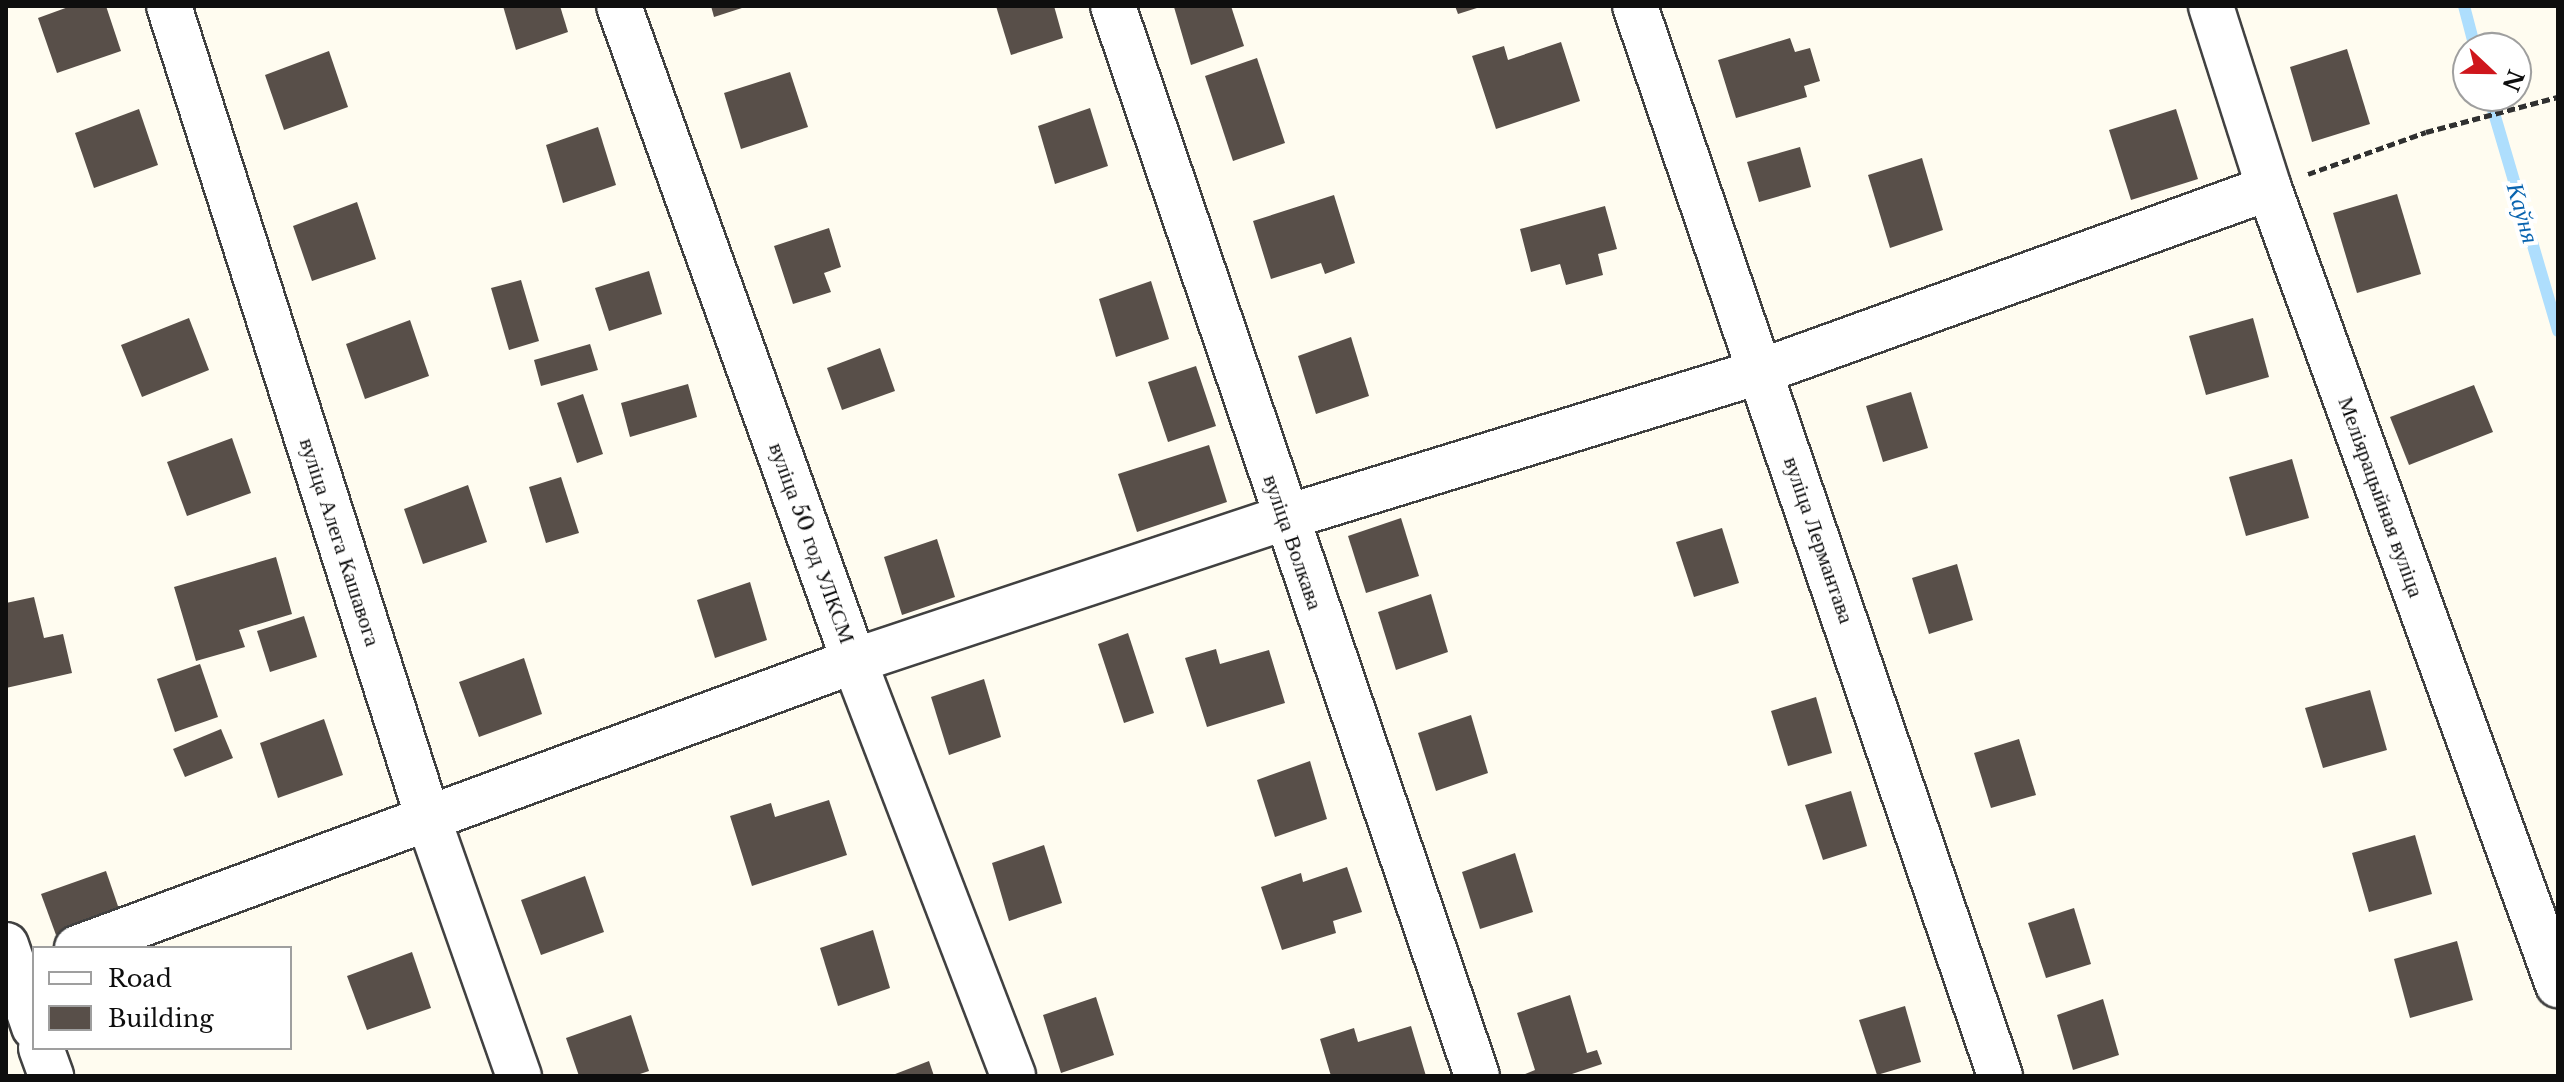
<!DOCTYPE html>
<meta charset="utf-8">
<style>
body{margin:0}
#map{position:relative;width:2564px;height:1082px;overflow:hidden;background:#fffcf0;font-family:"Libre Baskerville",serif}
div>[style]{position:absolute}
.stream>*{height:12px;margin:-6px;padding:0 6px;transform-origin:6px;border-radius:6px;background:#aedefd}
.building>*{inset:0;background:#584f49}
.path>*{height:5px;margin-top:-2.5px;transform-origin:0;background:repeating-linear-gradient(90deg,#303030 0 8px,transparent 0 12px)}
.roads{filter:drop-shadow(2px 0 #414141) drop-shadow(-2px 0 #414141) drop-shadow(0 2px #414141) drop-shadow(0 -2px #414141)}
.minor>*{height:44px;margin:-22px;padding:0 22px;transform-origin:22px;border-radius:22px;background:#fff}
.tertiary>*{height:44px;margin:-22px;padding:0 22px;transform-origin:22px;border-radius:22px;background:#fff}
span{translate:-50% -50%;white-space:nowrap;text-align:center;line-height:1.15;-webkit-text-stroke:8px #fff;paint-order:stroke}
.street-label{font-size:22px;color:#0e0e0e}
.water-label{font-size:24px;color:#0964af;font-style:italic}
.frame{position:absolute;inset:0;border:8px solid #0e0e0e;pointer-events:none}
.legend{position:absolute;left:32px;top:946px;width:260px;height:104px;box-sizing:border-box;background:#fff;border:2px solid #9f9f9f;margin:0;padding:10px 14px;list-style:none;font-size:24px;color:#0e0e0e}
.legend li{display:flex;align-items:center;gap:16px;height:40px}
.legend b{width:40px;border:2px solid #9f9f9f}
.north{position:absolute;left:2452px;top:32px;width:80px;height:80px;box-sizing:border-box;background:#fff;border:2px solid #9f9f9f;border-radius:50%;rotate:112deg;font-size:22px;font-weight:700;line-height:32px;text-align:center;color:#0e0e0e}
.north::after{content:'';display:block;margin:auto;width:28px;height:36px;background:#cf161c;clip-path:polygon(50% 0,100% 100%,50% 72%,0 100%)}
</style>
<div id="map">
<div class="stream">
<i style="left:2464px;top:6px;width:43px;rotate:75.3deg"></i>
<i style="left:2489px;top:96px;width:245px;rotate:73.6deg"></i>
</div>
<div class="building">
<i style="clip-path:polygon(71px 6px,106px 6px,121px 51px,57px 73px,38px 18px)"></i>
<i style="clip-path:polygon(503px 6px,560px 6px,568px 32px,516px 50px)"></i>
<i style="clip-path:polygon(711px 6px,745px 6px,745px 7px,714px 17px)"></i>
<i style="clip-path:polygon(996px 6px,1054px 6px,1063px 38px,1011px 55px)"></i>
<i style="clip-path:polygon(1231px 6px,1244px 46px,1191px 65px,1174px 7px)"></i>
<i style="clip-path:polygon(1455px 6px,1480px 6px,1480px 7px,1458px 14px)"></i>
<i style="clip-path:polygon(1790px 38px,1795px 52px,1810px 48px,1820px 81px,1804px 86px,1807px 97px,1736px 118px,1718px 60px)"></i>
<i style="clip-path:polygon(1561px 42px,1580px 101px,1496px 129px,1472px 56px,1504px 46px,1508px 60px)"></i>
<i style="clip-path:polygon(2347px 49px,2370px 124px,2312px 142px,2290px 67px)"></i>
<i style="clip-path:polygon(329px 51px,348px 107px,284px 130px,265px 75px)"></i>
<i style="clip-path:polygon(1257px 58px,1285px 143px,1233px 161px,1205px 76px)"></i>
<i style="clip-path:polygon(790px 72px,808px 127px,741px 149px,724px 93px)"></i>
<i style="clip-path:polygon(1090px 108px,1108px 166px,1055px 184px,1038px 126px)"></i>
<i style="clip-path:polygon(139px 109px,158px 165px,94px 188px,75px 133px)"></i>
<i style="clip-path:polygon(2176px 109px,2198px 179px,2131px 200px,2109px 130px)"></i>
<i style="clip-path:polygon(598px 127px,616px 185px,563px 203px,546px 145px)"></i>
<i style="clip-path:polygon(1800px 147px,1811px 187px,1759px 202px,1747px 162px)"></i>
<i style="clip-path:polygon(1922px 158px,1943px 230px,1890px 248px,1868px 175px)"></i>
<i style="clip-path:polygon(2397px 194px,2421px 274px,2357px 293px,2333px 213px)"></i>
<i style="clip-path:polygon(1334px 195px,1355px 263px,1325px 274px,1321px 263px,1271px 279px,1253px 221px)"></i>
<i style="clip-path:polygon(357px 202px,376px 259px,312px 281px,293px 226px)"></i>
<i style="clip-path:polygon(1605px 206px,1617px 249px,1598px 254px,1603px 275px,1566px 285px,1560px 264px,1531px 272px,1520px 229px)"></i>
<i style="clip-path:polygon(829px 228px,841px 267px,824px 273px,831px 292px,793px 304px,774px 246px)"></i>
<i style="clip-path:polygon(649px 271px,662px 314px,609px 331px,595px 288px)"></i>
<i style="clip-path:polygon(521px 280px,539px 341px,509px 350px,491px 288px)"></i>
<i style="clip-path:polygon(1151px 281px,1169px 339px,1116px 357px,1099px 299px)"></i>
<i style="clip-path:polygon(189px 318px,209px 370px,142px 397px,121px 345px)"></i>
<i style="clip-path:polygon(2253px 318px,2269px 377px,2206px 395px,2189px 336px)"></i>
<i style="clip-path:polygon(410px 320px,429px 376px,365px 399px,346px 344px)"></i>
<i style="clip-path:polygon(1351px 337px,1369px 396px,1316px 414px,1298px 356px)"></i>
<i style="clip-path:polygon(590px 344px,598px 370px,541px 386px,534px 360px)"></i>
<i style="clip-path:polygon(880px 348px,895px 391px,842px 410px,827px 368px)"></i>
<i style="clip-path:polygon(1196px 366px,1216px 426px,1168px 442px,1148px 382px)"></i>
<i style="clip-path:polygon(688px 384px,697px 417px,630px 437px,621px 403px)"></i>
<i style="clip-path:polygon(2474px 385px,2493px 432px,2409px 465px,2390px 417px)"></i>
<i style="clip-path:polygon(1911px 392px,1928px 448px,1883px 462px,1866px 406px)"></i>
<i style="clip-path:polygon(583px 394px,603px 454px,577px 463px,557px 403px)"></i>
<i style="clip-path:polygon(232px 438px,251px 493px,187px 516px,167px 462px)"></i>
<i style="clip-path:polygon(1209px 445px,1227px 502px,1137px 532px,1118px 474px)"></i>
<i style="clip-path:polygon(2292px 459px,2309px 518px,2246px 536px,2229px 477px)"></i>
<i style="clip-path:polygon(561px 477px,579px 533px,546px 543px,529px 487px)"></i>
<i style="clip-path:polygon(468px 485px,487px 542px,423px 564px,404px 509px)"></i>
<i style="clip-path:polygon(1401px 518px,1419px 576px,1366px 593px,1348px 536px)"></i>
<i style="clip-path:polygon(1722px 528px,1739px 583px,1694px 597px,1676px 542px)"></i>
<i style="clip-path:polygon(937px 539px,955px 597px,902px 615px,884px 557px)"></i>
<i style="clip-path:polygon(276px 557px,292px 614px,239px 630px,245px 647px,196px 661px,174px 587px)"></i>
<i style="clip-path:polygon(1957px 564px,1973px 620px,1929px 634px,1912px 578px)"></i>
<i style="clip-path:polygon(750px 582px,767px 640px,715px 658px,697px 600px)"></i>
<i style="clip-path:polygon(1431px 594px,1448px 652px,1396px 670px,1378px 612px)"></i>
<i style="clip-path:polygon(34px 597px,44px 638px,63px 634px,72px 673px,6px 688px,6px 603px)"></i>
<i style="clip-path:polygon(304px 616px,317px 657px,270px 672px,257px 631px)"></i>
<i style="clip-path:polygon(1128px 633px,1154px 713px,1124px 723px,1098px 644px)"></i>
<i style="clip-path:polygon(1216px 649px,1220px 664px,1269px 650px,1285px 703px,1207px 727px,1185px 658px)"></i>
<i style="clip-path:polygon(524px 658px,542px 714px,479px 737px,459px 682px)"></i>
<i style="clip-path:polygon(200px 664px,218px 717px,175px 732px,157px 679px)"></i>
<i style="clip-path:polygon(984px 679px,1001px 737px,949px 755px,931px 697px)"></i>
<i style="clip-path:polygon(2370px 690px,2387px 750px,2323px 768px,2305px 708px)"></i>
<i style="clip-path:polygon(1816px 697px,1832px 753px,1788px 766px,1771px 711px)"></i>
<i style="clip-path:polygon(1471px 715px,1488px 773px,1436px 791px,1418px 733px)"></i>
<i style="clip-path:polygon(324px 719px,343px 775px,278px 798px,260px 743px)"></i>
<i style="clip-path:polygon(221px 729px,233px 758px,185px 777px,173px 749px)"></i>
<i style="clip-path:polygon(2019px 739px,2036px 795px,1991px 808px,1974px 753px)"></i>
<i style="clip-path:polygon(1310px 761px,1327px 819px,1275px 837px,1257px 780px)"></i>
<i style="clip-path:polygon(1851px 791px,1867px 846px,1823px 860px,1805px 805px)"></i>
<i style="clip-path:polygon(829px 800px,847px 855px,752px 886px,730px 816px,771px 803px,775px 817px)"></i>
<i style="clip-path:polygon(2415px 835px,2432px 894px,2369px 912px,2352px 853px)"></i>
<i style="clip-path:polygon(1044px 845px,1062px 903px,1009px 921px,992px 863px)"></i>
<i style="clip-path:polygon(1515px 853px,1533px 912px,1480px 929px,1462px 872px)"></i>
<i style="clip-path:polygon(1347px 867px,1362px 912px,1333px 921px,1336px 933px,1282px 950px,1261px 887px,1301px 873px,1303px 882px)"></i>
<i style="clip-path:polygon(106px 871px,120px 912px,56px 935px,41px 894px)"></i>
<i style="clip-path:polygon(585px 876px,604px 932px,541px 955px,521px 900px)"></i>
<i style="clip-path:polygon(2074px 908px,2091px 964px,2046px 978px,2028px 923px)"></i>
<i style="clip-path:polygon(873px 930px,890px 988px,838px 1006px,820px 948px)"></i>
<i style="clip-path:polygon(2457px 941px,2473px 1000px,2410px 1018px,2394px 959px)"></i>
<i style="clip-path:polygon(412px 952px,431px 1008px,367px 1030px,347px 976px)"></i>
<i style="clip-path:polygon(1570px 995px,1587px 1053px,1597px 1050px,1602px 1064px,1566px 1076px,1520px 1076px,1535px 1070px,1517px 1013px)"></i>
<i style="clip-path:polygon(1096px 997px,1114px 1055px,1061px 1073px,1043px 1015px)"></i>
<i style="clip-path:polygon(2103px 999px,2119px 1055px,2073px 1070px,2057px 1015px)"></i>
<i style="clip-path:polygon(1905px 1006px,1921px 1062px,1877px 1075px,1859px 1020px)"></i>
<i style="clip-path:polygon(631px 1015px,649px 1071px,634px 1076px,579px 1076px,566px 1038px)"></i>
<i style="clip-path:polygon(1411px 1026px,1426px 1076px,1331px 1076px,1320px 1039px,1354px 1028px,1358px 1042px)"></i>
<i style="clip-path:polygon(929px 1061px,934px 1076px,890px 1076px)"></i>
</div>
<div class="path">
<i style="left:2308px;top:174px;width:125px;rotate:-19.6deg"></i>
<i style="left:2426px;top:132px;width:137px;rotate:-14.9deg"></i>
</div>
<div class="roads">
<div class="minor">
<i style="left:169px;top:6px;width:852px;rotate:72.31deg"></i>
<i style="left:428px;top:818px;width:274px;rotate:70.6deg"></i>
<i style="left:619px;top:6px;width:696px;rotate:70.26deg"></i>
<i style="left:854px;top:661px;width:444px;rotate:69deg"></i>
<i style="left:1113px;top:6px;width:1130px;rotate:71.21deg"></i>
<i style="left:1635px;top:6px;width:1131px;rotate:71.16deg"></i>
<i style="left:6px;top:945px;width:87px;rotate:71.1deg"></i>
<i style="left:77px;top:948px;width:828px;rotate:-20.27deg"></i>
<i style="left:854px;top:661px;width:453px;rotate:-18.4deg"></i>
<i style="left:1284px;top:518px;width:500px;rotate:-17.09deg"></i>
<i style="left:1762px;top:371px;width:539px;rotate:-19.85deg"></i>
<i style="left:2269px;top:188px;width:191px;rotate:-107.7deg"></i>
<i style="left:41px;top:1048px;width:30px;rotate:70deg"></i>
</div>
<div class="tertiary">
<i style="left:2269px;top:188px;width:848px;rotate:70.07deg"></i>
</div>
</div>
<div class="street-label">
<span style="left:2381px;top:497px;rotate:70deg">Меліярацыйная вуліца</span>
<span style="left:1819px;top:540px;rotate:71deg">вуліца Лермантава</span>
<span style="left:340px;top:542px;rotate:72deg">вуліца Алега Кашавога</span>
<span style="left:1293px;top:542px;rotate:71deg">вуліца Волкава</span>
<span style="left:812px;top:543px;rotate:70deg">вуліца 50 год УЛКСМ</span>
</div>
<div class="water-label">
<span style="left:2523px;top:213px;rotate:74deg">Каўня</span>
</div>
<div class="frame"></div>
<ul class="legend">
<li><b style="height:10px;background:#fff"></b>Road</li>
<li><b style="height:22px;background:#584f49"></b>Building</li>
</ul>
<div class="north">N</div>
</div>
